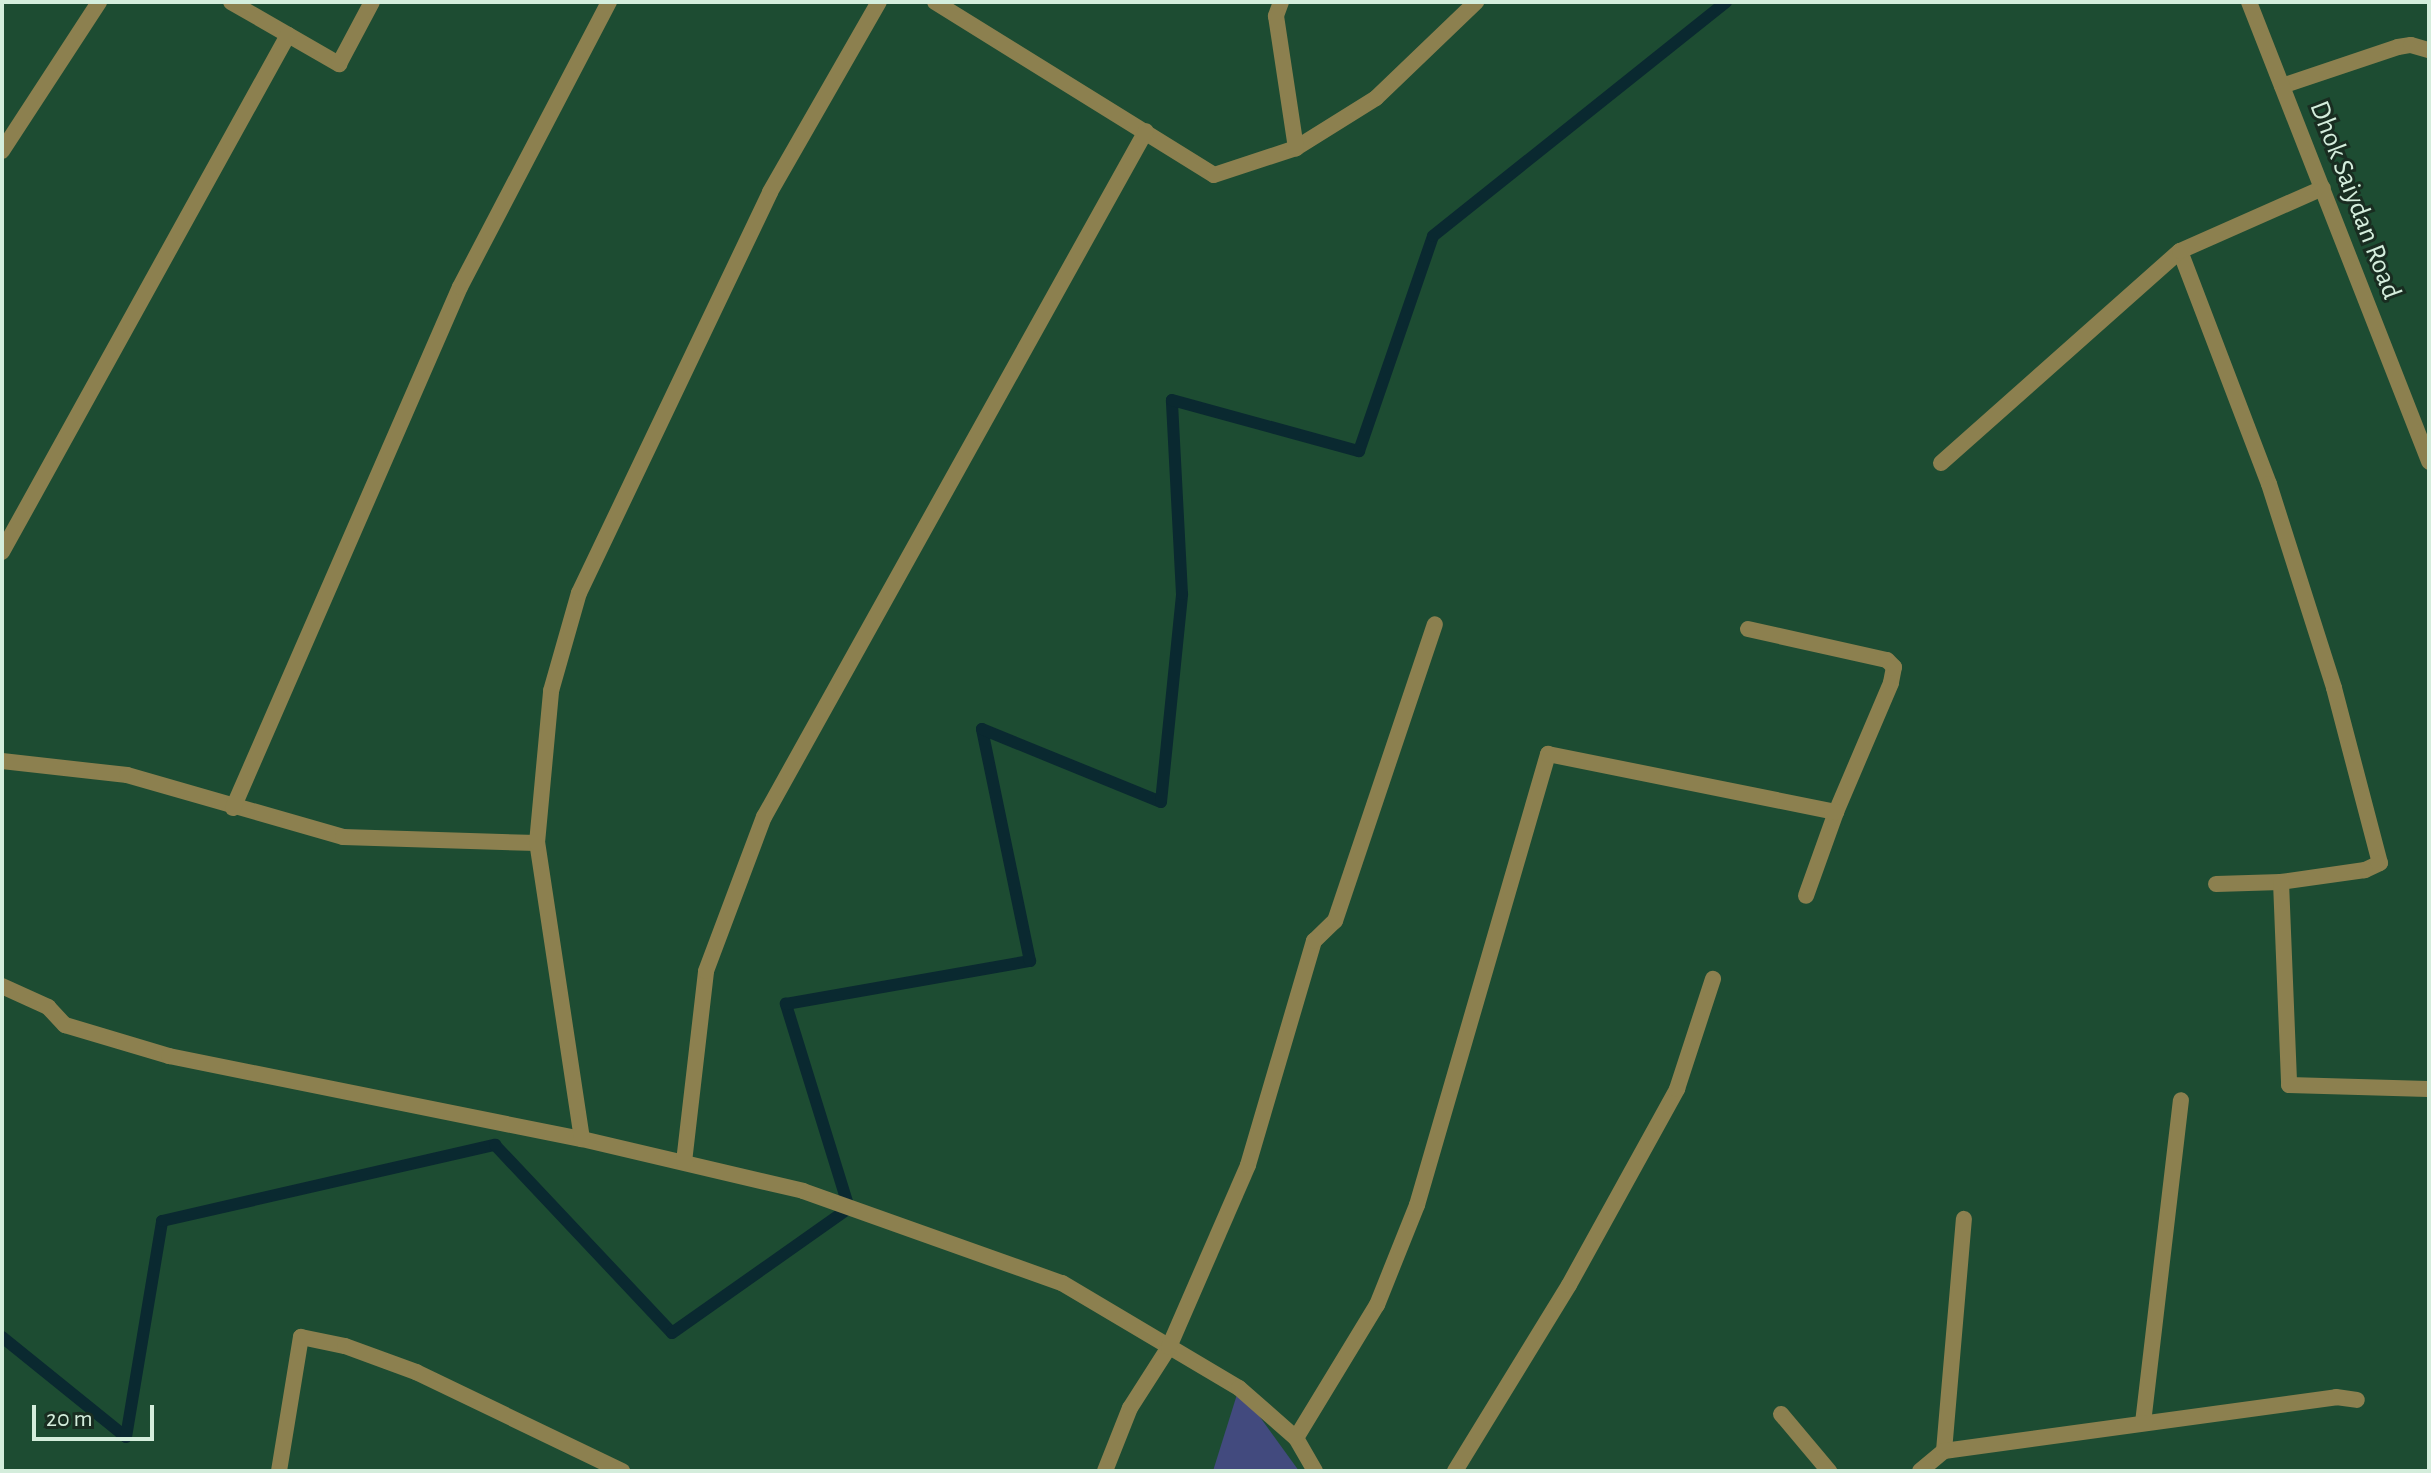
<!DOCTYPE html>
<style>
body{margin:0}
#map{position:relative;width:2431px;height:1473px;overflow:hidden;background:#1d4c32;font-family:"Alegreya Sans",sans-serif}
div>[style]{position:absolute}
.green>*{inset:0;background:#424a7e}
.stream>*{height:12px;margin:-6px;padding:0 6px;transform-origin:6px;border-radius:6px;background:#0a2930}
.minor>*{height:16px;margin:-8px;padding:0 8px;transform-origin:8px;border-radius:8px;background:#8c804f}
.tertiary>*{height:16px;margin:-8px;padding:0 8px;transform-origin:8px;border-radius:8px;background:#8c804f}
span{translate:-50% -50%;white-space:nowrap;text-align:center;line-height:1.15;-webkit-text-stroke:6px #192d21;paint-order:stroke}
.street-label{font-size:28px;color:#d4eddc}
.frame{position:absolute;inset:0;border:4px solid #d4eddc;pointer-events:none}
.scale{position:absolute;left:32px;top:1405px;width:122px;height:36px;box-sizing:border-box;border:4px solid #d4eddc;border-top:0;padding-left:10px;font-size:24px;line-height:28px;white-space:nowrap;color:#d4eddc;-webkit-text-stroke:6px #192d21;paint-order:stroke}
</style>
<div id="map">
<div class="green">
<i style="clip-path:polygon(1239px 1388px,1299px 1471px,1213px 1471px)"></i>
</div>
<div class="stream">
<i style="left:2px;top:1337px;width:159px;rotate:38.9deg"></i>
<i style="left:126px;top:1437px;width:219px;rotate:-80.5deg"></i>
<i style="left:162px;top:1221px;width:342px;rotate:-12.9deg"></i>
<i style="left:495px;top:1145px;width:258px;rotate:46.7deg"></i>
<i style="left:672px;top:1333px;width:217px;rotate:-35.2deg"></i>
<i style="left:849px;top:1208px;width:214px;rotate:-107.2deg"></i>
<i style="left:786px;top:1004px;width:248px;rotate:-10deg"></i>
<i style="left:1030px;top:961px;width:237px;rotate:-101.7deg"></i>
<i style="left:982px;top:729px;width:193px;rotate:22.2deg"></i>
<i style="left:1161px;top:802px;width:209px;rotate:-84.2deg"></i>
<i style="left:1182px;top:594px;width:194px;rotate:-93deg"></i>
<i style="left:1172px;top:400px;width:194px;rotate:15.3deg"></i>
<i style="left:1359px;top:451px;width:227px;rotate:-71deg"></i>
<i style="left:1433px;top:236px;width:375px;rotate:-38.6deg"></i>
</div>
<div class="minor">
<i style="left:231px;top:2px;width:125px;rotate:29.9deg"></i>
<i style="left:339px;top:64px;width:70px;rotate:-62deg"></i>
<i style="left:935px;top:2px;width:328px;rotate:31.8deg"></i>
<i style="left:1214px;top:175px;width:86px;rotate:-18.2deg"></i>
<i style="left:1296px;top:148px;width:94px;rotate:-32deg"></i>
<i style="left:1376px;top:98px;width:139px;rotate:-43.8deg"></i>
<i style="left:1281px;top:2px;width:15px;rotate:110deg"></i>
<i style="left:1276px;top:16px;width:134px;rotate:81.4deg"></i>
<i style="left:2282px;top:86px;width:122px;rotate:-18.6deg"></i>
<i style="left:2398px;top:47px;width:13px;rotate:-9deg"></i>
<i style="left:2411px;top:45px;width:19px;rotate:16deg"></i>
<i style="left:2px;top:151px;width:178px;rotate:-56.9deg"></i>
<i style="left:2180px;top:251px;width:249px;rotate:69.1deg"></i>
<i style="left:2269px;top:484px;width:214px;rotate:72.3deg"></i>
<i style="left:2334px;top:688px;width:181px;rotate:75.3deg"></i>
<i style="left:2380px;top:863px;width:17px;rotate:155deg"></i>
<i style="left:2365px;top:870px;width:85px;rotate:171.9deg"></i>
<i style="left:2281px;top:882px;width:65px;rotate:178.2deg"></i>
<i style="left:1941px;top:463px;width:319px;rotate:-41.6deg"></i>
<i style="left:2180px;top:251px;width:156px;rotate:-23.8deg"></i>
<i style="left:2px;top:552px;width:591px;rotate:-61.05deg"></i>
<i style="left:1748px;top:629px;width:142px;rotate:12.6deg"></i>
<i style="left:1887px;top:660px;width:10px;rotate:45deg"></i>
<i style="left:1894px;top:667px;width:16px;rotate:101deg"></i>
<i style="left:1891px;top:683px;width:140px;rotate:113.1deg"></i>
<i style="left:1836px;top:812px;width:89px;rotate:109.7deg"></i>
<i style="left:2px;top:761px;width:126px;rotate:6.4deg"></i>
<i style="left:127px;top:775px;width:225px;rotate:16deg"></i>
<i style="left:343px;top:837px;width:194px;rotate:1.8deg"></i>
<i style="left:233px;top:808px;width:568px;rotate:-66.46deg"></i>
<i style="left:460px;top:287px;width:322px;rotate:-62.4deg"></i>
<i style="left:2281px;top:882px;width:203px;rotate:87.7deg"></i>
<i style="left:2289px;top:1085px;width:139px;rotate:1.6deg"></i>
<i style="left:2px;top:986px;width:51px;rotate:24.5deg"></i>
<i style="left:48px;top:1007px;width:25px;rotate:47deg"></i>
<i style="left:65px;top:1025px;width:109px;rotate:16.6deg"></i>
<i style="left:169px;top:1056px;width:421px;rotate:11.4deg"></i>
<i style="left:582px;top:1139px;width:227px;rotate:13.2deg"></i>
<i style="left:803px;top:1191px;width:275px;rotate:19.6deg"></i>
<i style="left:1062px;top:1283px;width:206px;rotate:30.7deg"></i>
<i style="left:1239px;top:1388px;width:76px;rotate:41.3deg"></i>
<i style="left:1296px;top:1438px;width:38px;rotate:60deg"></i>
<i style="left:582px;top:1139px;width:299px;rotate:-98.6deg"></i>
<i style="left:537px;top:843px;width:153px;rotate:-84.7deg"></i>
<i style="left:551px;top:691px;width:102px;rotate:-74.1deg"></i>
<i style="left:579px;top:593px;width:444px;rotate:-64.5deg"></i>
<i style="left:770px;top:192px;width:219px;rotate:-60.2deg"></i>
<i style="left:684px;top:1162px;width:192px;rotate:-83.4deg"></i>
<i style="left:706px;top:971px;width:165px;rotate:-69.4deg"></i>
<i style="left:764px;top:817px;width:785px;rotate:-60.89deg"></i>
<i style="left:1781px;top:1414px;width:75px;rotate:49.9deg"></i>
<i style="left:2143px;top:1423px;width:325px;rotate:-83.3deg"></i>
<i style="left:1296px;top:1438px;width:156px;rotate:-58.7deg"></i>
<i style="left:1377px;top:1305px;width:108px;rotate:-68.2deg"></i>
<i style="left:1417px;top:1205px;width:470px;rotate:-73.8deg"></i>
<i style="left:1548px;top:754px;width:294px;rotate:11.4deg"></i>
<i style="left:1944px;top:1451px;width:233px;rotate:-85.1deg"></i>
<i style="left:279px;top:1471px;width:136px;rotate:-80.7deg"></i>
<i style="left:301px;top:1337px;width:45px;rotate:11.6deg"></i>
<i style="left:345px;top:1346px;width:76px;rotate:20.1deg"></i>
<i style="left:416px;top:1372px;width:229px;rotate:25.7deg"></i>
<i style="left:1105px;top:1471px;width:68px;rotate:-68.4deg"></i>
<i style="left:1130px;top:1408px;width:72px;rotate:-57.4deg"></i>
<i style="left:1169px;top:1347px;width:198px;rotate:-66.5deg"></i>
<i style="left:1248px;top:1165px;width:234px;rotate:-73.6deg"></i>
<i style="left:1314px;top:941px;width:29px;rotate:-44deg"></i>
<i style="left:1335px;top:921px;width:313px;rotate:-71.4deg"></i>
<i style="left:1455px;top:1471px;width:218px;rotate:-58.5deg"></i>
<i style="left:1569px;top:1285px;width:224px;rotate:-61.1deg"></i>
<i style="left:1677px;top:1089px;width:116px;rotate:-71.9deg"></i>
<i style="left:1920px;top:1471px;width:31px;rotate:-40deg"></i>
<i style="left:1944px;top:1451px;width:396px;rotate:-7.8deg"></i>
<i style="left:2336px;top:1397px;width:21px;rotate:8deg"></i>
</div>
<div class="tertiary">
<i style="left:2249px;top:2px;width:494px;rotate:68.6deg"></i>
</div>
<div class="street-label">
<span style="left:2355px;top:200px;rotate:69deg">Dhok Saiydan Road</span>
</div>
<div class="frame"></div>
<div class="scale">20 m</div>
</div>
